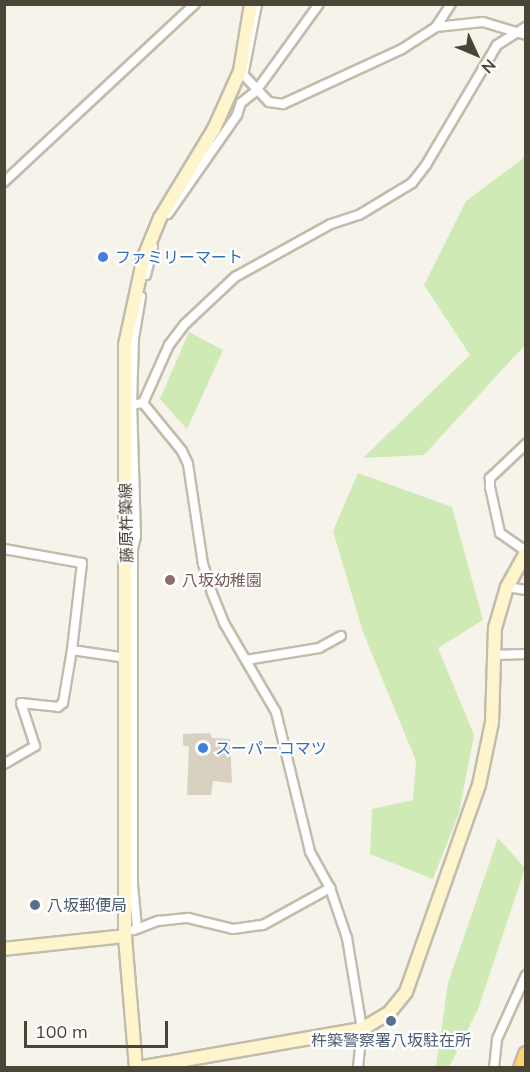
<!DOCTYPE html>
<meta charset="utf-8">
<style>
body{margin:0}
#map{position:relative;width:530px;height:1072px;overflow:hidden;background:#f6f3eb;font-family:Mulish,"Noto Sans JP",sans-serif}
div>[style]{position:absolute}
.green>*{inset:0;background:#cfeab4}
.building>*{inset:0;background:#d8d0c0}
.roads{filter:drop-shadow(2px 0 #c2bcad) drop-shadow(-2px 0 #c2bcad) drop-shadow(0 2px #c2bcad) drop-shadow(0 -2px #c2bcad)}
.street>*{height:8px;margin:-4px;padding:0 4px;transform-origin:4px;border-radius:4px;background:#fff}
.secondary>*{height:12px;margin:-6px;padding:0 6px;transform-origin:6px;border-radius:6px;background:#fff5cc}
.highway>*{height:15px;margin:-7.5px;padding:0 7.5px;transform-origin:7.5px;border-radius:7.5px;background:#ffd66d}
.dots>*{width:16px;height:16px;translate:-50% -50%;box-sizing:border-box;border:3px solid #fff;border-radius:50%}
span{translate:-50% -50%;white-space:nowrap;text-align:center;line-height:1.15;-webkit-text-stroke:4.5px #fff;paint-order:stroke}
.shop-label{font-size:16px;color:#366cbe}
.left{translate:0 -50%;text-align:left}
.street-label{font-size:16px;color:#4b4538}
.education-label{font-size:16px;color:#785e54}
.service-label{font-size:16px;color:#4e5e75}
.frame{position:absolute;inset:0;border:6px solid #4b4538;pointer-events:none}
.north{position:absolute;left:446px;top:24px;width:60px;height:60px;-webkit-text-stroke:4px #fff;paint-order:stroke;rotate:134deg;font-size:16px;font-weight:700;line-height:24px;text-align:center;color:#4b4538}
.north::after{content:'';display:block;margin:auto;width:21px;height:27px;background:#4b4538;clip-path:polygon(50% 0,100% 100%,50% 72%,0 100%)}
.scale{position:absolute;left:24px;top:1021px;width:144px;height:27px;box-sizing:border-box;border:3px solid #4b4538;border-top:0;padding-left:8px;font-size:18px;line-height:21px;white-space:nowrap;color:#4b4538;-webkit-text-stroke:4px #fff;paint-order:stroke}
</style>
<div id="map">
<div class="green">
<i style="clip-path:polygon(525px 157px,525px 345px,424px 455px,363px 458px,470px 355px,424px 285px,466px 201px)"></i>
<i style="clip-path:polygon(189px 332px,223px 350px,187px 429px,160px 399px)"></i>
<i style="clip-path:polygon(358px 473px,452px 507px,483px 620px,438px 648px,474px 735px,459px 813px,433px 879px,370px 854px,372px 809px,413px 800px,416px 761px,363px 632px,333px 531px)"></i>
<i style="clip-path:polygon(498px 838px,525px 868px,478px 1009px,449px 1067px,436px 1067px,448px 983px)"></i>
</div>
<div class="building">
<i style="clip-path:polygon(210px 733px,212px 738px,230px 739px,232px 783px,213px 781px,211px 795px,187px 795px,189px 747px,183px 745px,183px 734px)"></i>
</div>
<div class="roads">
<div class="street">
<i style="left:436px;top:27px;width:47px;rotate:-6.1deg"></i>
<i style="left:483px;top:22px;width:45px;rotate:16.8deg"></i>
<i style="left:240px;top:71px;width:42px;rotate:46.9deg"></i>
<i style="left:269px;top:102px;width:14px;rotate:8deg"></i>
<i style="left:283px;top:104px;width:131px;rotate:-24.8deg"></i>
<i style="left:402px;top:49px;width:40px;rotate:-32.9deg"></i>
<i style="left:436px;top:27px;width:27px;rotate:-57deg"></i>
<i style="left:244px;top:71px;width:68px;rotate:-79deg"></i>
<i style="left:4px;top:182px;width:261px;rotate:-43deg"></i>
<i style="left:168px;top:214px;width:121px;rotate:-55.1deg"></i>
<i style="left:237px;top:115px;width:13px;rotate:-72deg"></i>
<i style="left:241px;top:103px;width:19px;rotate:-39deg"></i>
<i style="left:256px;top:91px;width:107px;rotate:-54.1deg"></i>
<i style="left:146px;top:275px;width:29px;rotate:-76deg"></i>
<i style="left:143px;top:403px;width:64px;rotate:-65.9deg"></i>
<i style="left:169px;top:345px;width:26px;rotate:-53deg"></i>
<i style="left:185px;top:324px;width:69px;rotate:-43.2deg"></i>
<i style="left:235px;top:277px;width:110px;rotate:-28.9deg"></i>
<i style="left:331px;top:224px;width:29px;rotate:-18deg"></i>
<i style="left:359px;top:215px;width:62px;rotate:-31.1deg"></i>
<i style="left:412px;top:183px;width:23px;rotate:-52deg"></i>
<i style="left:426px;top:165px;width:139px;rotate:-59.4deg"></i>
<i style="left:497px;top:45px;width:34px;rotate:-32deg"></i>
<i style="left:127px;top:406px;width:16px;rotate:-11deg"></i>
<i style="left:143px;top:403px;width:62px;rotate:50.9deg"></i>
<i style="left:182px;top:451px;width:14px;rotate:65deg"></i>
<i style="left:188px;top:464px;width:101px;rotate:81.5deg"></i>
<i style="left:203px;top:564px;width:30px;rotate:73deg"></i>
<i style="left:212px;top:593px;width:32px;rotate:68deg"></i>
<i style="left:224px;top:623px;width:103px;rotate:59.7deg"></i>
<i style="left:276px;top:712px;width:144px;rotate:76.3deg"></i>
<i style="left:310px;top:852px;width:41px;rotate:60.9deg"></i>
<i style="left:330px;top:888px;width:53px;rotate:71.2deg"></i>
<i style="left:347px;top:938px;width:92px;rotate:80.6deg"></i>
<i style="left:362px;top:1029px;width:39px;rotate:96deg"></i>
<i style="left:526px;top:444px;width:50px;rotate:136.6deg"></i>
<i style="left:490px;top:478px;width:9px;rotate:90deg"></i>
<i style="left:490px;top:487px;width:47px;rotate:77.7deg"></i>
<i style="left:500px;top:533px;width:32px;rotate:35deg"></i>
<i style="left:4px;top:549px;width:79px;rotate:10.2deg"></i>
<i style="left:82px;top:563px;width:88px;rotate:96.6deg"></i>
<i style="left:72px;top:650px;width:55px;rotate:8.4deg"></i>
<i style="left:507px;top:587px;width:19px;rotate:9deg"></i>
<i style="left:494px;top:655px;width:32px;rotate:-2deg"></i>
<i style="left:246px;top:660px;width:74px;rotate:-9.3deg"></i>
<i style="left:319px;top:648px;width:25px;rotate:-29deg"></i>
<i style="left:4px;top:764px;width:36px;rotate:-30deg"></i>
<i style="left:35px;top:746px;width:45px;rotate:-108deg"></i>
<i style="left:21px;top:703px;width:37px;rotate:6deg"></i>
<i style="left:58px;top:707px;width:6px;rotate:-39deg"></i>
<i style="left:63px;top:703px;width:54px;rotate:-80.4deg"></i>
<i style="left:137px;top:928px;width:43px;rotate:-95.3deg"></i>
<i style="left:133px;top:885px;width:336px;rotate:-90deg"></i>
<i style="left:133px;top:549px;width:13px;rotate:-77deg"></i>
<i style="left:136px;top:536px;width:131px;rotate:-91.7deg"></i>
<i style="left:132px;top:405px;width:67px;rotate:-88.3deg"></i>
<i style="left:134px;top:338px;width:42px;rotate:-80.3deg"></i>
<i style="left:134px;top:930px;width:26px;rotate:-21deg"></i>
<i style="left:158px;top:921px;width:30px;rotate:-6deg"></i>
<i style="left:188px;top:918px;width:46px;rotate:13.7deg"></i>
<i style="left:233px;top:929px;width:30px;rotate:-8deg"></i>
<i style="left:263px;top:925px;width:77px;rotate:-28.9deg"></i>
<i style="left:494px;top:1068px;width:29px;rotate:-84deg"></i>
<i style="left:497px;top:1039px;width:70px;rotate:-65.6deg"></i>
</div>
<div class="secondary">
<i style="left:4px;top:949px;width:122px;rotate:-6.1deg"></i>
<i style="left:136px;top:1068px;width:132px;rotate:-94.8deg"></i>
<i style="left:125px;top:936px;width:591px;rotate:-90deg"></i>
<i style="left:125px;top:345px;width:90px;rotate:-77.8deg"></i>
<i style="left:144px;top:257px;width:42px;rotate:-67.7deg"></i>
<i style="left:160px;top:218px;width:104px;rotate:-58.8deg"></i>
<i style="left:214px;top:129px;width:64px;rotate:-65.9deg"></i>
<i style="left:240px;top:71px;width:68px;rotate:-80.7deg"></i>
<i style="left:138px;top:1068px;width:227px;rotate:-9.9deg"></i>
<i style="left:362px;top:1029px;width:31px;rotate:-31deg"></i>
<i style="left:389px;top:1013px;width:27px;rotate:-51deg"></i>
<i style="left:406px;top:992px;width:219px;rotate:-70.6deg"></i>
<i style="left:479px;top:785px;width:64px;rotate:-78.3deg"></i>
<i style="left:492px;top:722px;width:94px;rotate:-88.2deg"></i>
<i style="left:495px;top:628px;width:43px;rotate:-73.7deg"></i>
<i style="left:507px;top:587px;width:39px;rotate:-61deg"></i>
</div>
<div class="highway">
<i style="left:521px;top:1068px;width:15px;rotate:-70deg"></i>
</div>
</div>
<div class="dots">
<i style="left:103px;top:257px;background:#3f7fe0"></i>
<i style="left:170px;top:580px;background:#8d6e63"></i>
<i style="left:203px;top:748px;background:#3f7fe0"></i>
<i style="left:35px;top:905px;background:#5c6f8a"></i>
<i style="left:391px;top:1021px;background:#5c6f8a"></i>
</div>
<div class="shop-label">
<span class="left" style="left:115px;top:257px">ファミリーマート</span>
<span class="left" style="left:215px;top:748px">スーパーコマツ</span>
</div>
<div class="street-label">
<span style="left:126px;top:523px;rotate:-91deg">藤原杵築線</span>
</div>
<div class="education-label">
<span class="left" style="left:182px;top:580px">八坂幼稚園</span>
</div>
<div class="service-label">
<span class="left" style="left:47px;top:905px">八坂郵便局</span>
<span style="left:391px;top:1040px">杵築警察署八坂駐在所</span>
</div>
<div class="frame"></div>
<div class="north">N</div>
<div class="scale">100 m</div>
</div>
